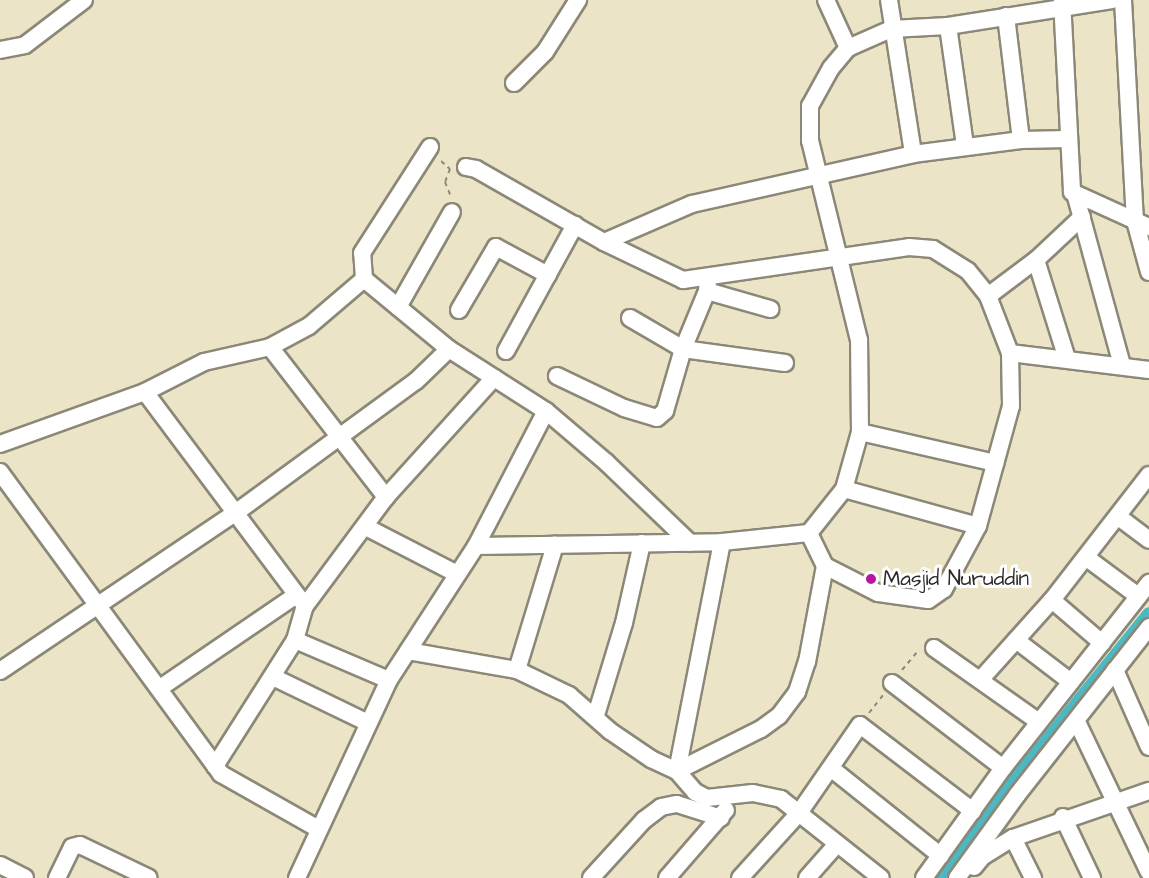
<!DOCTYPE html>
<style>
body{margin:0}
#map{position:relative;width:1149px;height:878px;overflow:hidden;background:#ece4c6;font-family:"Architects Daughter",sans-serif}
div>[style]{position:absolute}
.canal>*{height:15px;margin:-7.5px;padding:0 7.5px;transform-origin:7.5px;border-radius:7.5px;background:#4bb9c4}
.path>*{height:2px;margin-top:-1px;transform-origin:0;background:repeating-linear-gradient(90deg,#8c8878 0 4.5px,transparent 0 9px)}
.roads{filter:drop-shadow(2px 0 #8c8878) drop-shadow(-2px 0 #8c8878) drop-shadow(0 2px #8c8878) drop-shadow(0 -2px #8c8878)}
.minor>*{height:16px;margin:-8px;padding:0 8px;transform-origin:8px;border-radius:8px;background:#fff}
.dots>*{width:16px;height:16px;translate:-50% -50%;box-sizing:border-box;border:3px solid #fff;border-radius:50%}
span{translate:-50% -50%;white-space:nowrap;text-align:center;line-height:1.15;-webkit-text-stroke:6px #fff;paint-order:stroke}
.poi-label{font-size:21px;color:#2b2b2b}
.left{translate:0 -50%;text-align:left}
</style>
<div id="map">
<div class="canal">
<i style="left:936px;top:878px;width:339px;rotate:-51.1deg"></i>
</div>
<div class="path">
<i style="left:441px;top:161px;width:12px;rotate:42deg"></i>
<i style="left:450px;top:169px;width:14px;rotate:111deg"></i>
<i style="left:445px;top:182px;width:16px;rotate:68deg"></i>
<i style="left:902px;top:670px;width:26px;rotate:-50deg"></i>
<i style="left:869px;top:713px;width:24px;rotate:-52deg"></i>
</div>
<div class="roads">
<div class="minor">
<i style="left:826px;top:0;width:53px;rotate:65.4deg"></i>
<i style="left:889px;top:0;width:156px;rotate:81.1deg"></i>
<i style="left:913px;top:154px;width:109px;rotate:-7.4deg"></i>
<i style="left:1021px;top:140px;width:46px;rotate:-1.2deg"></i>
<i style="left:1062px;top:0;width:192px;rotate:87deg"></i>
<i style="left:1072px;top:192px;width:85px;rotate:24.4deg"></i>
<i style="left:1123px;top:0;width:221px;rotate:86.9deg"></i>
<i style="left:1135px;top:221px;width:53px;rotate:74.6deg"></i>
<i style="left:1006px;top:16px;width:125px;rotate:83.1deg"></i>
<i style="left:948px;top:26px;width:121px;rotate:81.9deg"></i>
<i style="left:0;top:50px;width:25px;rotate:-11deg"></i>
<i style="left:25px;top:45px;width:74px;rotate:-37.3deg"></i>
<i style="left:514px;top:83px;width:44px;rotate:-45deg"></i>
<i style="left:545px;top:52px;width:62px;rotate:-57.6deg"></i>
<i style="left:466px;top:167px;width:10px;rotate:11deg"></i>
<i style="left:476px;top:169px;width:147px;rotate:29.7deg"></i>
<i style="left:604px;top:242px;width:88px;rotate:25.7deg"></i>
<i style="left:683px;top:280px;width:228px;rotate:-8.3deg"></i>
<i style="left:909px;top:247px;width:24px;rotate:5deg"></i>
<i style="left:933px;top:249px;width:41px;rotate:32.2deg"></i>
<i style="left:968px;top:271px;width:32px;rotate:51deg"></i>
<i style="left:988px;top:296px;width:61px;rotate:68.9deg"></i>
<i style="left:1010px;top:353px;width:53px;rotate:88.9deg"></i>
<i style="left:1011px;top:406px;width:124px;rotate:105.4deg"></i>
<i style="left:978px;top:526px;width:72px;rotate:118.4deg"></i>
<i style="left:944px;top:589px;width:19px;rotate:145deg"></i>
<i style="left:928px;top:600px;width:50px;rotate:-172deg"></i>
<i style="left:878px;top:593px;width:59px;rotate:-153deg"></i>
<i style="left:1076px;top:197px;width:174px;rotate:74.7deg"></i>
<i style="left:604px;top:242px;width:96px;rotate:-23.4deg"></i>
<i style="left:692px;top:204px;width:227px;rotate:-12.7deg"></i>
<i style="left:1036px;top:260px;width:104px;rotate:72.6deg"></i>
<i style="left:364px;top:279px;width:26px;rotate:-94deg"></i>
<i style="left:362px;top:253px;width:126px;rotate:-57.3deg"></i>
<i style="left:708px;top:280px;width:11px;rotate:95deg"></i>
<i style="left:707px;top:291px;width:66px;rotate:15.9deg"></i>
<i style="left:988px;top:296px;width:60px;rotate:-36.9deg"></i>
<i style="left:1036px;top:260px;width:63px;rotate:-43.1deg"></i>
<i style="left:398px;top:307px;width:109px;rotate:-60.4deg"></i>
<i style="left:459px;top:310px;width:73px;rotate:-59.6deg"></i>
<i style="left:496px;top:247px;width:59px;rotate:28.3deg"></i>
<i style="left:630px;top:318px;width:61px;rotate:30.3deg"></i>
<i style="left:683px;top:349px;width:103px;rotate:7.8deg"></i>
<i style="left:270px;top:347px;width:190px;rotate:52.3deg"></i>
<i style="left:506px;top:351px;width:144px;rotate:-61.3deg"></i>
<i style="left:1010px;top:353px;width:140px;rotate:7deg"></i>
<i style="left:557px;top:376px;width:74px;rotate:25.5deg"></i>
<i style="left:624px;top:408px;width:34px;rotate:17deg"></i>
<i style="left:657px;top:418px;width:11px;rotate:-41deg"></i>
<i style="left:665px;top:411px;width:65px;rotate:-73.8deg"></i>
<i style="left:683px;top:349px;width:63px;rotate:-67.5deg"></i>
<i style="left:145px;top:392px;width:267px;rotate:53.2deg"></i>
<i style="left:860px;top:432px;width:139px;rotate:12.9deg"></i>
<i style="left:0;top:444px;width:154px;rotate:-19.7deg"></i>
<i style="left:145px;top:392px;width:66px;rotate:-27deg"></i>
<i style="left:204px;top:362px;width:68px;rotate:-12.8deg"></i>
<i style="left:270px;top:347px;width:44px;rotate:-28.3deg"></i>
<i style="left:309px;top:326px;width:72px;rotate:-40.5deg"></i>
<i style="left:364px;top:279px;width:110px;rotate:39.5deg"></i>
<i style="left:449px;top:349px;width:115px;rotate:32.6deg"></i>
<i style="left:546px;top:411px;width:80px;rotate:40.4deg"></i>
<i style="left:607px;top:463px;width:115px;rotate:43.9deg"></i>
<i style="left:0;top:472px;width:374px;rotate:53.8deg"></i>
<i style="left:221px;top:774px;width:110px;rotate:29.4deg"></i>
<i style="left:844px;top:489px;width:139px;rotate:15.4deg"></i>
<i style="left:1120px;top:518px;width:36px;rotate:37deg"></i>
<i style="left:366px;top:527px;width:102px;rotate:27.3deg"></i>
<i style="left:722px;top:542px;width:233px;rotate:101.1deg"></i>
<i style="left:677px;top:771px;width:94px;rotate:-26.6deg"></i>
<i style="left:761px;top:729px;width:22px;rotate:-36deg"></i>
<i style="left:779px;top:716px;width:30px;rotate:-53deg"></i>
<i style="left:797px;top:692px;width:32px;rotate:-72deg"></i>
<i style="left:807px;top:662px;width:98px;rotate:-79.4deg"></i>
<i style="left:825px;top:566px;width:37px;rotate:-116deg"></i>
<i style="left:476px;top:546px;width:152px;rotate:-62.6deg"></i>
<i style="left:1087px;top:558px;width:64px;rotate:36.7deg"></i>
<i style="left:1052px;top:600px;width:66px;rotate:40.7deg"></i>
<i style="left:295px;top:640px;width:102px;rotate:23.1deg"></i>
<i style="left:1016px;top:640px;width:69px;rotate:37.4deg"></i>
<i style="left:934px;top:648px;width:128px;rotate:35.2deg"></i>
<i style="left:408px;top:651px;width:111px;rotate:9.9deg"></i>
<i style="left:517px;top:670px;width:58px;rotate:25.7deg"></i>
<i style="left:569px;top:695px;width:55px;rotate:41.3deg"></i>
<i style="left:610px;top:731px;width:50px;rotate:34.3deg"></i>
<i style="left:651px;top:759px;width:29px;rotate:25deg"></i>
<i style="left:677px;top:771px;width:28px;rotate:49deg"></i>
<i style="left:695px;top:792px;width:13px;rotate:27deg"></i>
<i style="left:707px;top:798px;width:46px;rotate:-6.2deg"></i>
<i style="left:753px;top:793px;width:29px;rotate:12deg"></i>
<i style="left:781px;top:799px;width:127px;rotate:38.3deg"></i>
<i style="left:517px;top:670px;width:131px;rotate:-73.1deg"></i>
<i style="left:1115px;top:670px;width:84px;rotate:66.2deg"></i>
<i style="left:0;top:671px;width:282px;rotate:-33.9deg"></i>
<i style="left:234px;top:514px;width:225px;rotate:-36.2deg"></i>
<i style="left:416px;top:381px;width:46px;rotate:-44.1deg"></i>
<i style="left:273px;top:677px;width:106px;rotate:25.8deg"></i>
<i style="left:981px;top:679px;width:106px;rotate:-48.1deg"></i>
<i style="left:1052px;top:600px;width:158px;rotate:-52.2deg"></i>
<i style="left:892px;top:683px;width:140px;rotate:37.4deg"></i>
<i style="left:160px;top:688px;width:163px;rotate:-34.3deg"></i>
<i style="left:596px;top:715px;width:96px;rotate:-73.1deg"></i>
<i style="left:624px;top:623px;width:82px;rotate:-77.3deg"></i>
<i style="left:1077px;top:722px;width:166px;rotate:64.4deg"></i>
<i style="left:215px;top:766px;width:149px;rotate:-57.6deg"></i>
<i style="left:295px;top:640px;width:35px;rotate:-74deg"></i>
<i style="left:305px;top:606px;width:136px;rotate:-53.4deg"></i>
<i style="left:386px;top:497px;width:161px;rotate:-47.8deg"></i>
<i style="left:832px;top:769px;width:139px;rotate:38.6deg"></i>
<i style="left:1063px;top:817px;width:68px;rotate:64.6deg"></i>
<i style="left:1013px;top:838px;width:45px;rotate:63.4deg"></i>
<i style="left:0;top:865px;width:28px;rotate:27deg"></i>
<i style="left:974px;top:867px;width:13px;rotate:-51deg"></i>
<i style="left:982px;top:857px;width:36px;rotate:-32deg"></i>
<i style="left:1013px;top:838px;width:144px;rotate:-19.1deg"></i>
<i style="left:57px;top:878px;width:34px;rotate:-64deg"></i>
<i style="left:72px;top:847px;width:8px;rotate:-14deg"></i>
<i style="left:80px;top:845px;width:76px;rotate:25.6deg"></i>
<i style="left:297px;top:878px;width:218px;rotate:-65.1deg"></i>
<i style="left:389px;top:680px;width:160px;rotate:-57deg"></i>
<i style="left:476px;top:546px;width:246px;rotate:-0.9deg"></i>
<i style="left:722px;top:542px;width:87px;rotate:-5.9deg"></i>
<i style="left:809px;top:533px;width:56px;rotate:-51.5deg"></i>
<i style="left:844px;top:489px;width:59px;rotate:-74.3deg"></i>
<i style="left:860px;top:432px;width:92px;rotate:-90.6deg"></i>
<i style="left:859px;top:340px;width:205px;rotate:-103.8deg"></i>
<i style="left:810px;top:141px;width:35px;rotate:-90deg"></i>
<i style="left:810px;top:106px;width:43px;rotate:-61.1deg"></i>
<i style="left:831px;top:68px;width:26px;rotate:-50deg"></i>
<i style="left:848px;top:48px;width:47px;rotate:-23.8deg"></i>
<i style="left:891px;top:29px;width:57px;rotate:-3deg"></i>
<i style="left:948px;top:26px;width:166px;rotate:-9deg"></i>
<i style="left:591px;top:878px;width:79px;rotate:-47.6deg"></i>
<i style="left:644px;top:820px;width:21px;rotate:-37deg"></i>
<i style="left:661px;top:807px;width:16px;rotate:-11deg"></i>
<i style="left:677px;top:804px;width:46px;rotate:17.7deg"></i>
<i style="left:667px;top:878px;width:90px;rotate:-49.1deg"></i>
<i style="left:740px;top:878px;width:88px;rotate:-47.8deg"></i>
<i style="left:799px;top:813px;width:107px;rotate:-55.3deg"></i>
<i style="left:860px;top:725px;width:142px;rotate:37.3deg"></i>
<i style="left:807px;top:878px;width:45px;rotate:-48.6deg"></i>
<i style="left:924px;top:878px;width:135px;rotate:-54.3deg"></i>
<i style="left:1003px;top:768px;width:236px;rotate:-51.7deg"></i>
<i style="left:957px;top:878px;width:102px;rotate:-54.1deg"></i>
<i style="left:1017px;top:795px;width:214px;rotate:-51.8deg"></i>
</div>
</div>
<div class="dots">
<i style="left:871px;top:579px;background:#b5179e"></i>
</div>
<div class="poi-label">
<span class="left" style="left:883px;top:579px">Masjid Nuruddin</span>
</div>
</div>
